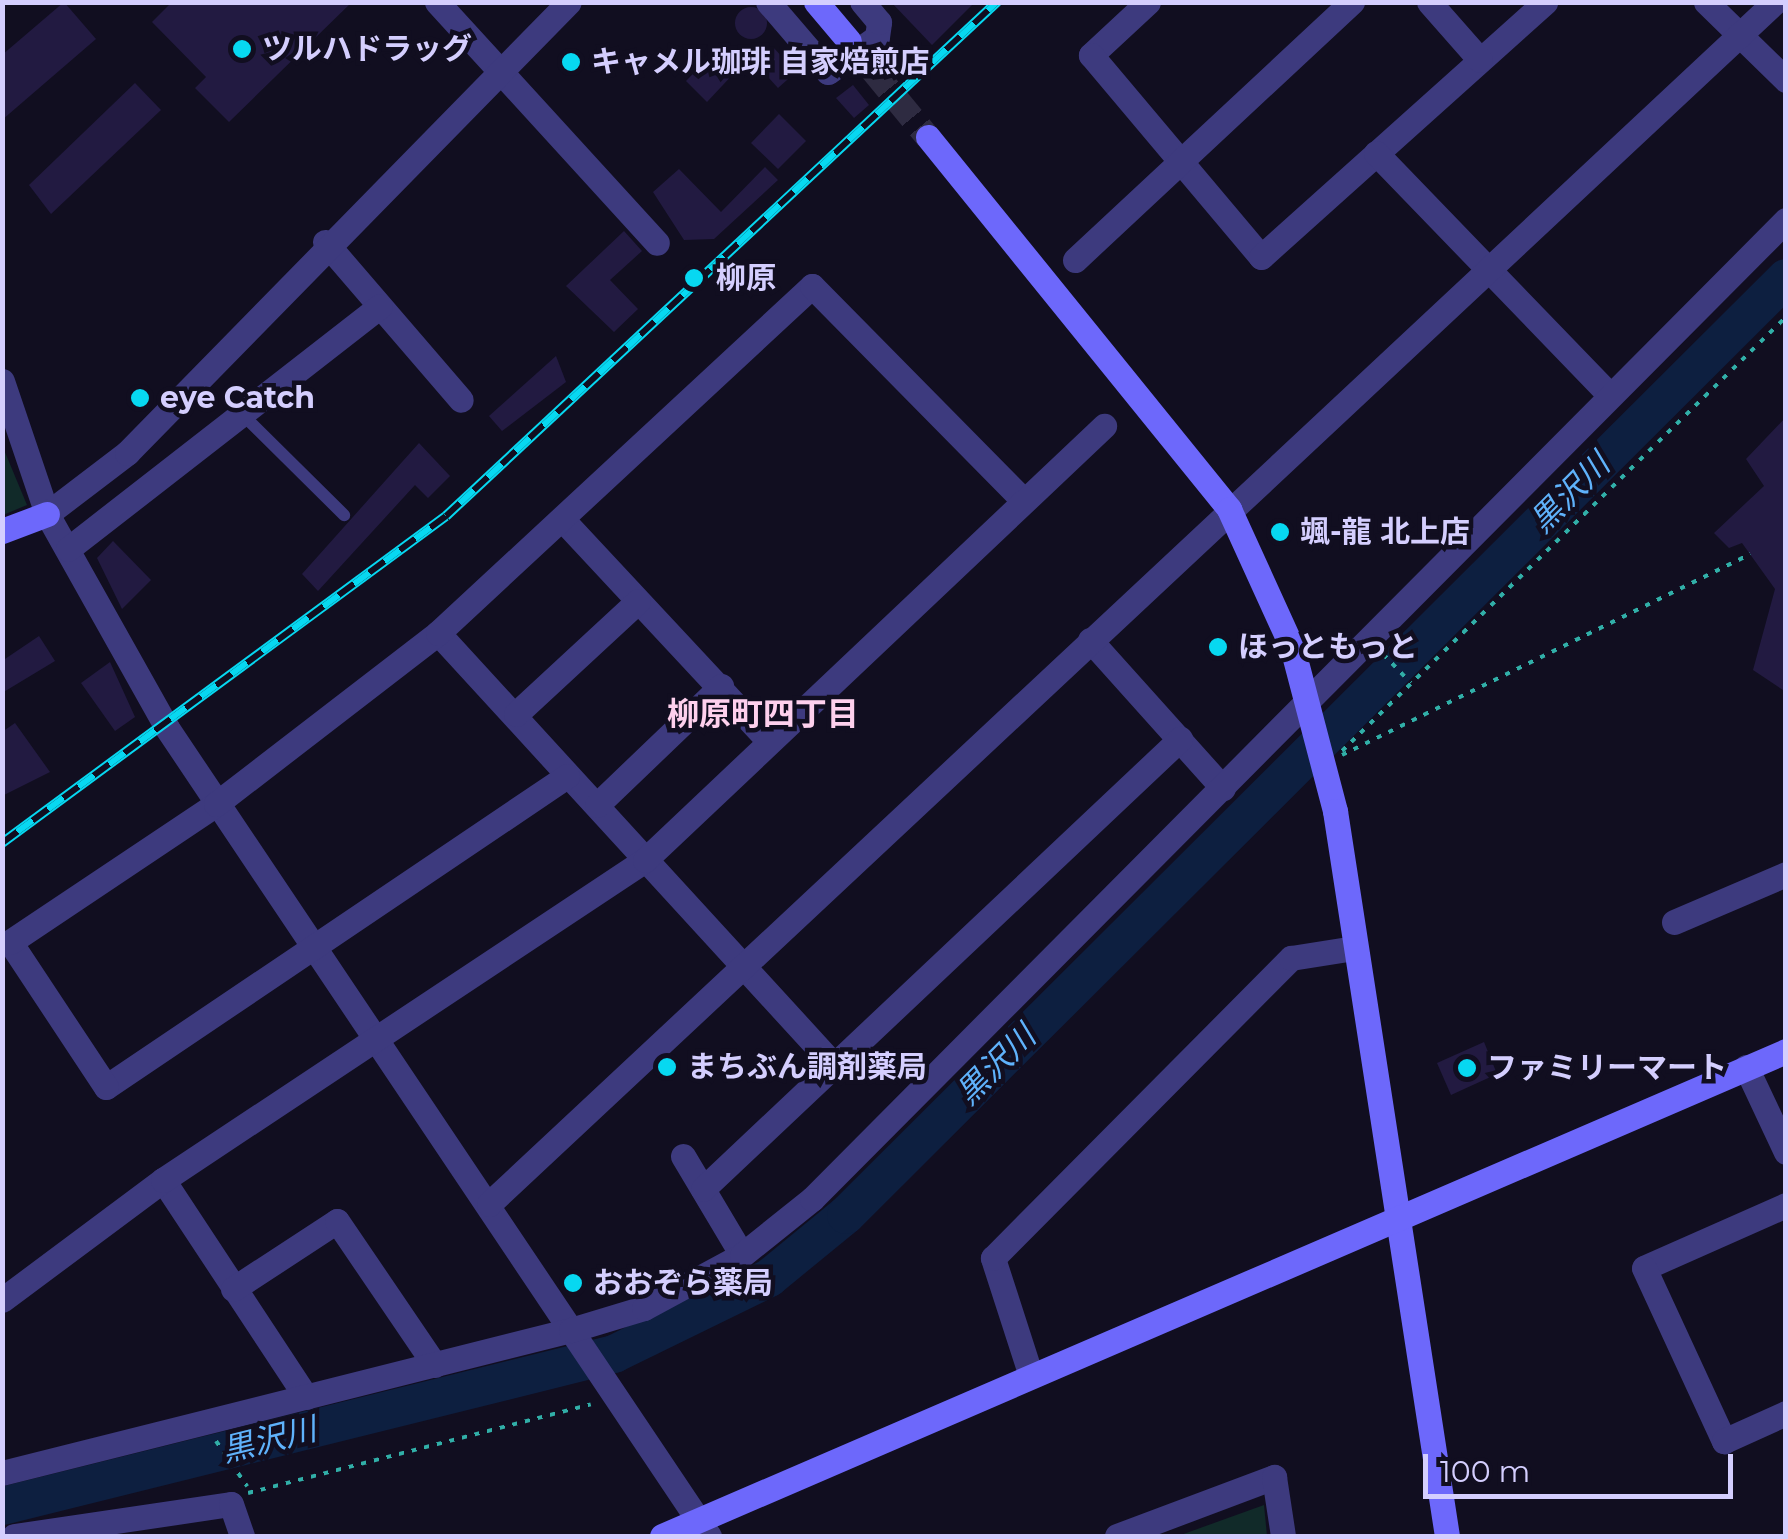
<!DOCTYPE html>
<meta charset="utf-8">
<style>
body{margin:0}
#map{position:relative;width:1788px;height:1539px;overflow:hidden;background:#110e20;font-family:Montserrat,"Noto Sans JP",sans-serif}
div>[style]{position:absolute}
.green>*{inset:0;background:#112a29}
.river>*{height:38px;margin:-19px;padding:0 19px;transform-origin:19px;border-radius:19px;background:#0d1f40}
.building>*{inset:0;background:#221a41}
.round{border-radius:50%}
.secondary-tunnel>*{height:25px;margin-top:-12.5px;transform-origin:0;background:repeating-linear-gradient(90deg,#2e2b41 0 25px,transparent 0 37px)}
.path>*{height:4px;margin-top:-2px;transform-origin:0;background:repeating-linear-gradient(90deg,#31afa8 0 5px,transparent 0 13px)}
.lane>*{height:12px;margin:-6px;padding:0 6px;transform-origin:6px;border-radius:6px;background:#3d3a7e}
.street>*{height:25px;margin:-12.5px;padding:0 12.5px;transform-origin:12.5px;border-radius:12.5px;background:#3d3a7e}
.secondary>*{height:25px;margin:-12.5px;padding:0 12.5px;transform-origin:12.5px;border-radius:12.5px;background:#6d68fb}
.rail>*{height:10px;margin-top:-5px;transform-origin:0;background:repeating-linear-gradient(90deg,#110e20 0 19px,#07d8f1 0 38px);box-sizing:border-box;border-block:2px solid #07d8f1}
.dots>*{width:28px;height:28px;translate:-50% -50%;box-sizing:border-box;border:5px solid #110e20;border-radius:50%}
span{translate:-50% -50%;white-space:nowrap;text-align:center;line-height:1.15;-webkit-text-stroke:9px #110e20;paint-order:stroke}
.poi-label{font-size:30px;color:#d4cefe;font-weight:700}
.left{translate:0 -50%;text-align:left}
.water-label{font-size:32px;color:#5fb2fb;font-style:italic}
.neighbourhood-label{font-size:32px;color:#fed0ed;font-weight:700}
.frame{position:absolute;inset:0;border:5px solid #d4cefe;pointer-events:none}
.scale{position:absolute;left:1423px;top:1454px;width:310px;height:45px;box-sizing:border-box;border:5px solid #d4cefe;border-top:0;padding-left:12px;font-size:30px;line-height:35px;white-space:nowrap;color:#d4cefe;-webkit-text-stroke:8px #110e20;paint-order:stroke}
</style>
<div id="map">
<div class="green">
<i style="clip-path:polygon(2px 445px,27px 505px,3px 515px,2px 515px)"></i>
<i style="clip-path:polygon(1264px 1505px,1267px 1536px,1178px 1536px)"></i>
</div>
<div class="river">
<i style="left:2px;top:1506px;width:631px;rotate:-13.95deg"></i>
<i style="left:614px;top:1354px;width:173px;rotate:-26.1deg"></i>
<i style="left:769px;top:1278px;width:99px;rotate:-39.3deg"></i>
<i style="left:846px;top:1215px;width:1327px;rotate:-44.91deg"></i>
</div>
<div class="building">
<i style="clip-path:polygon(64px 2px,96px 39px,2px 120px,2px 55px)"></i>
<i style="clip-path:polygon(172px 2px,352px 2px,229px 122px,195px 88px,206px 77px,152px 22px)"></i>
<i style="clip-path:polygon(891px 2px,975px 2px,932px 45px)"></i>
<i class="round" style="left:735px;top:7px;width:32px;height:32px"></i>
<i style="clip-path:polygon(773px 47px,796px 72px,778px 88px,755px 63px)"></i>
<i style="clip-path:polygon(716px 50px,737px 70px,707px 102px,686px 81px)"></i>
<i style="clip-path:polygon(135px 83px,161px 110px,51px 214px,29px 185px)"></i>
<i style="clip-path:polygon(853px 85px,869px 105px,854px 118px,836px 98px)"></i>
<i style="clip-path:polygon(779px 114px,806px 141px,778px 169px,751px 143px)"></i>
<i style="clip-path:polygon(765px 167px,778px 180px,714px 239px,684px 240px,653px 192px,679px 169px,721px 212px)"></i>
<i style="clip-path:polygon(624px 231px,642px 251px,610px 280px,638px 309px,614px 332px,566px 286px)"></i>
<i style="clip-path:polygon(556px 356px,566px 382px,502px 431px,489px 416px)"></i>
<i style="clip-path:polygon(1786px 417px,1786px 692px,1753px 670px,1775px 589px,1742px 543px,1729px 548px,1714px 533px,1764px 486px,1746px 459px)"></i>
<i style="clip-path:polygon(419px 443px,450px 476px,428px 498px,415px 485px,318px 591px,302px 574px)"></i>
<i style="clip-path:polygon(113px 541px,151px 580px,122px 609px,97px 558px)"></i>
<i style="clip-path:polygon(39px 636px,55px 661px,2px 693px,2px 661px)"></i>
<i style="clip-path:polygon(110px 662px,135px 717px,115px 731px,81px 683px)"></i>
<i style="clip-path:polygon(15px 723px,50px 772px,2px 796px,2px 732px)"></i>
<i style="clip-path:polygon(1484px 1042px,1497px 1074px,1451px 1095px,1437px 1063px)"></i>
</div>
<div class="secondary-tunnel">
<i style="left:849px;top:41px;width:124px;rotate:50.5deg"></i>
</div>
<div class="path">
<i style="left:1383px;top:654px;width:40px;rotate:46deg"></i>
<i style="left:1342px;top:751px;width:621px;rotate:-44.35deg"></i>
<i style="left:1342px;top:755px;width:455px;rotate:-26.2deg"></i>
<i style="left:216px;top:1441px;width:55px;rotate:55.4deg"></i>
<i style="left:248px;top:1493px;width:354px;rotate:-14.5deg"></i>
</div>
<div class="lane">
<i style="left:244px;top:416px;width:141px;rotate:44.7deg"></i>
</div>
<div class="street">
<i style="left:437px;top:2px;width:326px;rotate:47.6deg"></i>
<i style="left:768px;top:2px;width:92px;rotate:49.4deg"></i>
<i style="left:828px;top:72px;width:60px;rotate:-35.5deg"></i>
<i style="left:877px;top:37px;width:15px;rotate:-82deg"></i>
<i style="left:879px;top:22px;width:26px;rotate:-130deg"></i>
<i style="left:1148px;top:2px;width:78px;rotate:137.1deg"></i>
<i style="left:1091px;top:55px;width:264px;rotate:49.9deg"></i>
<i style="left:1261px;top:257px;width:382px;rotate:-41.9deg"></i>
<i style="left:1429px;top:2px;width:77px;rotate:48.7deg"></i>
<i style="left:1706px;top:2px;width:112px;rotate:44.3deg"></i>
<i style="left:1376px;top:153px;width:334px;rotate:46deg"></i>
<i style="left:325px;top:242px;width:208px;rotate:49.3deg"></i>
<i style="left:1075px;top:260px;width:379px;rotate:-43deg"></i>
<i style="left:2px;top:381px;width:140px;rotate:71.3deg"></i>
<i style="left:47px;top:514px;width:245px;rotate:60.7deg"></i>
<i style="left:167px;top:728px;width:973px;rotate:56.15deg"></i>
<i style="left:47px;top:514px;width:101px;rotate:-37.3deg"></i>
<i style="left:127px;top:453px;width:631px;rotate:-45.58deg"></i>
<i style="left:562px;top:519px;width:302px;rotate:47deg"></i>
<i style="left:68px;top:549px;width:395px;rotate:-37.9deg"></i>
<i style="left:438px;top:633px;width:583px;rotate:47.5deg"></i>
<i style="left:1090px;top:640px;width:199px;rotate:48.1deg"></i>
<i style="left:516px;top:714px;width:166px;rotate:-42.8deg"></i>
<i style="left:567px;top:776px;width:556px;rotate:146deg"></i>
<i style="left:106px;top:1087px;width:174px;rotate:-123.5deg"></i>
<i style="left:10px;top:942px;width:248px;rotate:-33.8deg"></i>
<i style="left:216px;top:804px;width:280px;rotate:-37.6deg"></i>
<i style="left:438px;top:633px;width:510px;rotate:-42.86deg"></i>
<i style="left:812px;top:286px;width:299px;rotate:45.4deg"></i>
<i style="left:597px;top:805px;width:172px;rotate:-43.8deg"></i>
<i style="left:1674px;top:922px;width:122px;rotate:-23.2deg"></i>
<i style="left:1746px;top:1067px;width:94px;rotate:64.8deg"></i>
<i style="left:683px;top:1156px;width:115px;rotate:59.2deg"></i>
<i style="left:163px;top:1180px;width:260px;rotate:56.6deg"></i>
<i style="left:703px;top:1189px;width:656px;rotate:-43.33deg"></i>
<i style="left:489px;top:1204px;width:1760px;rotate:-43.07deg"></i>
<i style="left:1786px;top:1205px;width:155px;rotate:156.1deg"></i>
<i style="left:1644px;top:1268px;width:191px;rotate:65.2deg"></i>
<i style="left:1724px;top:1441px;width:68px;rotate:-24.3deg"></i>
<i style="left:233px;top:1289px;width:124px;rotate:-33.2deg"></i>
<i style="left:337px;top:1221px;width:174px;rotate:55.8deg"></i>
<i style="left:2px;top:1300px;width:201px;rotate:-36.7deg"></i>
<i style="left:163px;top:1180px;width:579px;rotate:-33.58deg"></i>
<i style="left:645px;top:860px;width:632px;rotate:-43.4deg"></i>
<i style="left:1031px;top:1376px;width:124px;rotate:-107.9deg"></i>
<i style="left:993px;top:1258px;width:423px;rotate:-45.2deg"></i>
<i style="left:1291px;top:958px;width:64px;rotate:-9deg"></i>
<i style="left:2px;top:1473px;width:587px;rotate:-14.11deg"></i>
<i style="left:571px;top:1330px;width:76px;rotate:-16.8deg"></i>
<i style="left:644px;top:1308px;width:111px;rotate:-28.4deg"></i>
<i style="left:742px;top:1255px;width:90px;rotate:-38.7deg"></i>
<i style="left:812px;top:1199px;width:1381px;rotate:-45.15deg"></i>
<i style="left:14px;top:1536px;width:219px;rotate:-8.4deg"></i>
<i style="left:231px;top:1504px;width:34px;rotate:71deg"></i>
<i style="left:1117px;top:1536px;width:168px;rotate:-20.6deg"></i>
<i style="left:1274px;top:1477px;width:60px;rotate:81.3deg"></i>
</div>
<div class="secondary">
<i style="left:816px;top:2px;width:51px;rotate:49.8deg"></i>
<i style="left:928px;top:137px;width:479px;rotate:51deg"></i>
<i style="left:1229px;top:509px;width:152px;rotate:65.5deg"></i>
<i style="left:1292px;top:647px;width:170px;rotate:75.3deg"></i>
<i style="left:1335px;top:811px;width:734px;rotate:81.22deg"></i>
<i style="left:2px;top:531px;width:48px;rotate:-20.7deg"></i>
<i style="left:662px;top:1536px;width:1224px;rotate:-23.34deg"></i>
</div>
<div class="rail">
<i style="left:2px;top:843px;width:551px;rotate:-36.37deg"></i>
<i style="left:446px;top:516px;width:754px;rotate:-43.01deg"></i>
</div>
<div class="dots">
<i style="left:242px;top:49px;background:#07d8f1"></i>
<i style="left:571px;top:62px;background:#07d8f1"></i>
<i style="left:694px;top:278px;background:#07d8f1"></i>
<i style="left:140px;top:398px;background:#07d8f1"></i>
<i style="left:1280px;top:532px;background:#07d8f1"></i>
<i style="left:1218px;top:647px;background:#07d8f1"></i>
<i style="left:667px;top:1067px;background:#07d8f1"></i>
<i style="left:1467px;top:1068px;background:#07d8f1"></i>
<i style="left:573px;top:1283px;background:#07d8f1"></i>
</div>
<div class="poi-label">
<span class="left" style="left:262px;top:49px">ツルハドラッグ</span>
<span class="left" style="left:591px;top:62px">キャメル珈琲 自家焙煎店</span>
<span class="left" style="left:716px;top:278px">柳原</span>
<span class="left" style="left:160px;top:398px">eye Catch</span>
<span class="left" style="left:1300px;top:532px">颯-龍 北上店</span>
<span class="left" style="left:1238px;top:647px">ほっともっと</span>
<span class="left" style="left:687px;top:1067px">まちぶん調剤薬局</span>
<span class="left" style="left:1487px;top:1068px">ファミリーマート</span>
<span class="left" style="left:593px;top:1283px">おおぞら薬局</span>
</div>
<div class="water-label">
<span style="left:1570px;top:493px;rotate:-45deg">黒沢川</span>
<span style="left:996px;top:1065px;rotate:-45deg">黒沢川</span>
<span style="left:269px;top:1440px;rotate:-14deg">黒沢川</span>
</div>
<div class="neighbourhood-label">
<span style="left:763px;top:714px">柳原町四丁目</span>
</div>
<div class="frame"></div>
<div class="scale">100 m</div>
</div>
